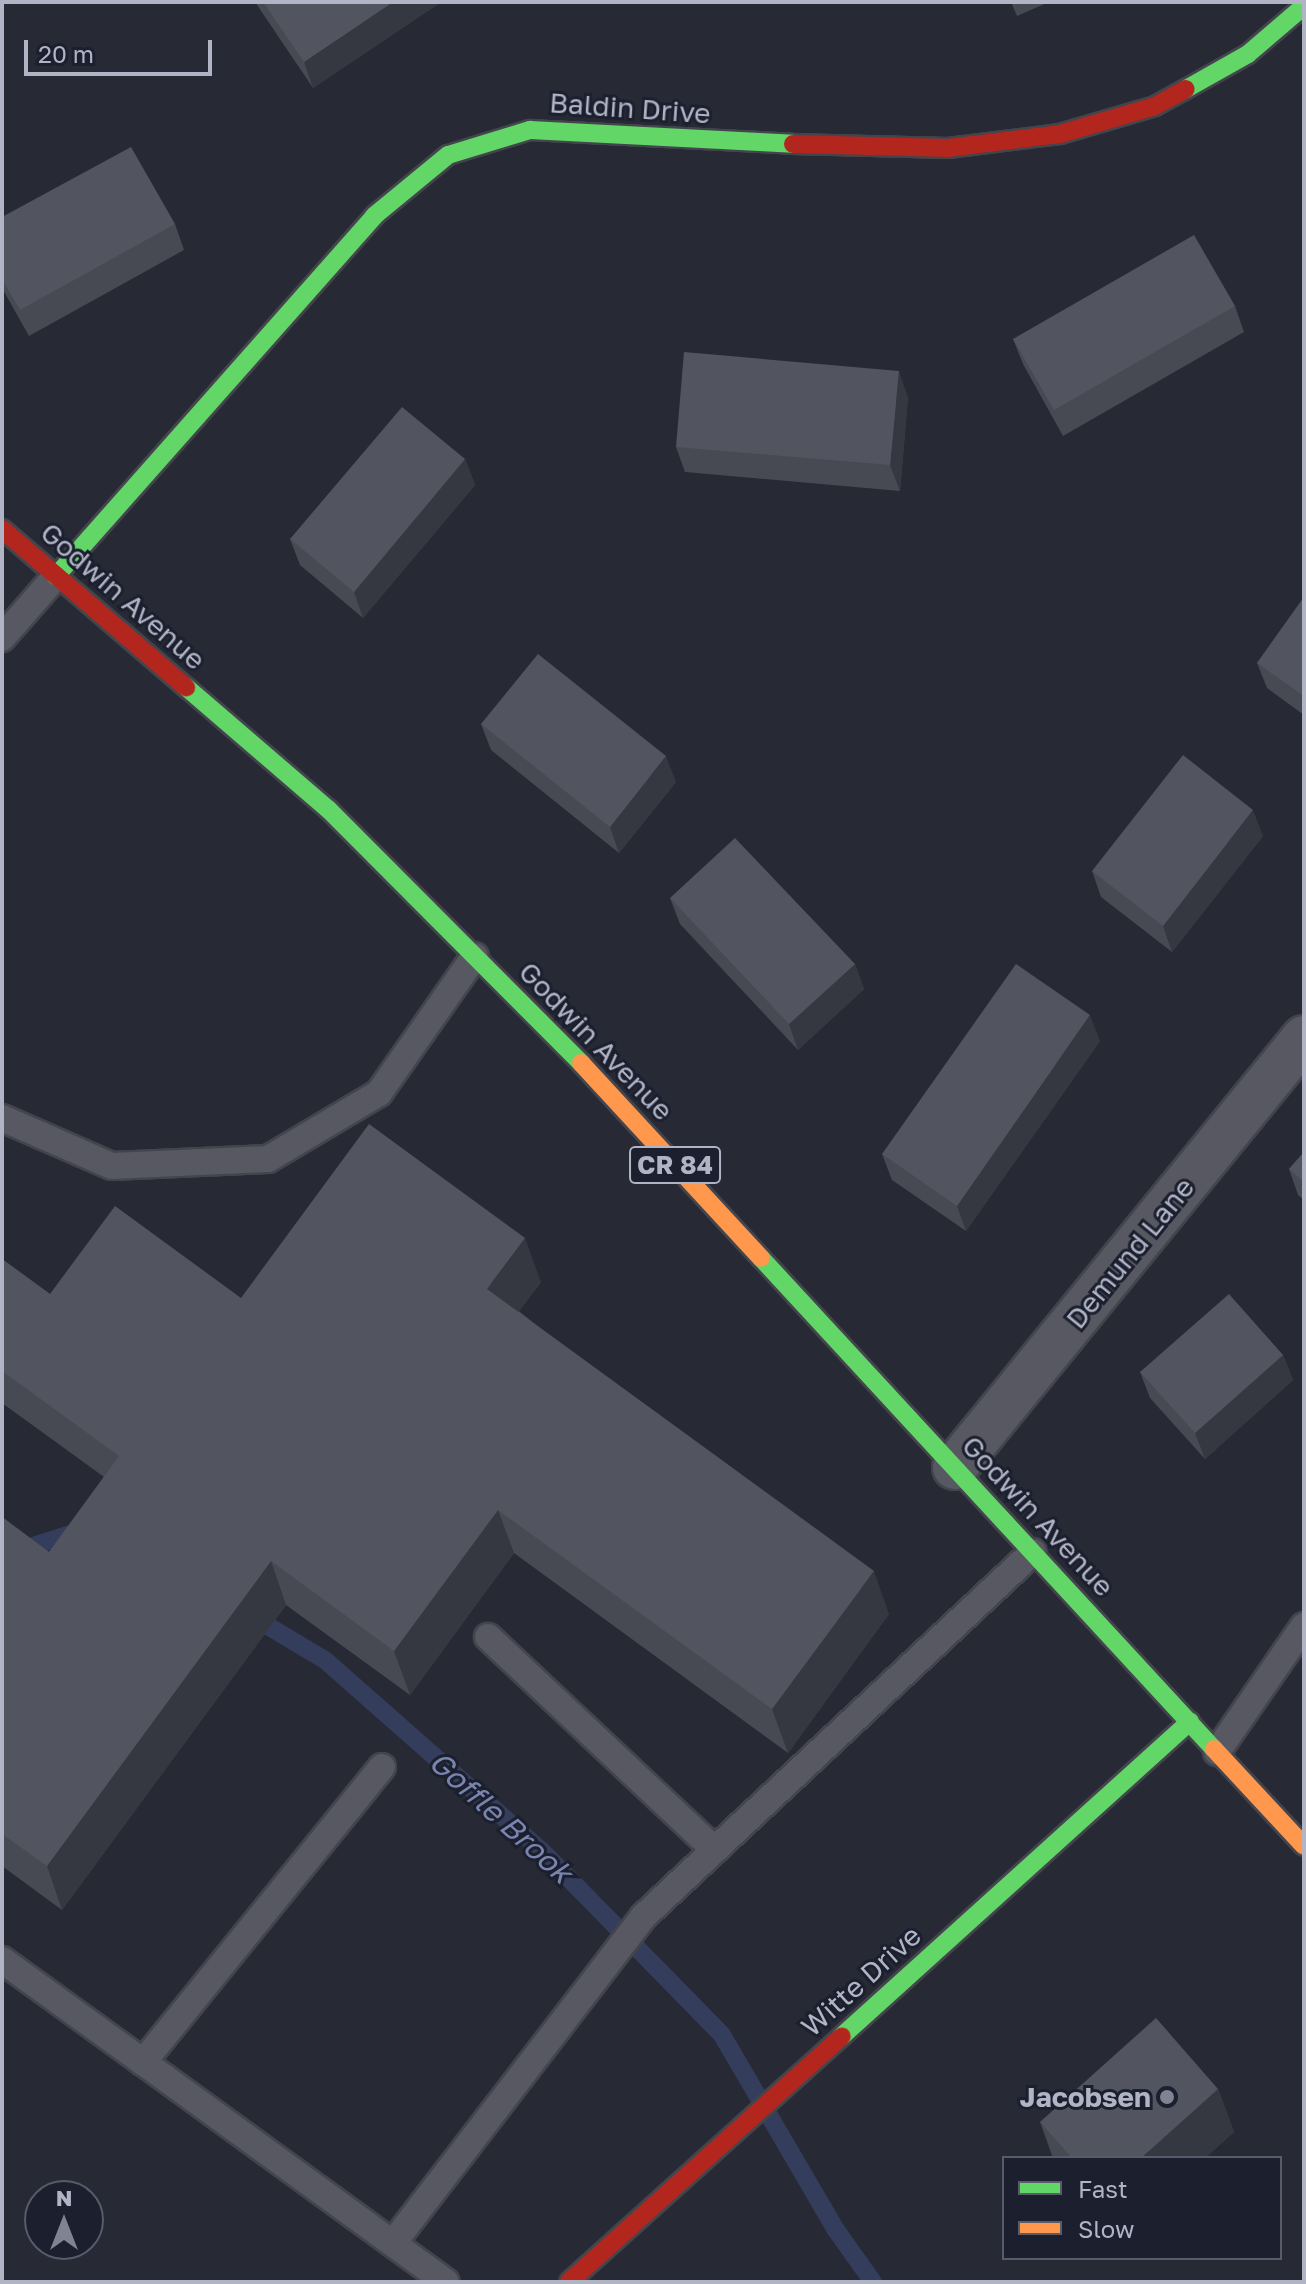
<!DOCTYPE html>
<style>
body{margin:0}
#map{position:relative;width:1306px;height:2284px;overflow:hidden;background:#272a34;font-family:"Golos Text",sans-serif}
div>[style]{position:absolute}
.stream>*{height:18px;margin:-9px;padding:0 9px;transform-origin:9px;border-radius:9px;background:#353d5c}
.roads{filter:drop-shadow(2px 0 #43454d) drop-shadow(-2px 0 #43454d) drop-shadow(0 2px #43454d) drop-shadow(0 -2px #43454d)}
.lane>*{height:26px;margin:-13px;padding:0 13px;transform-origin:13px;border-radius:13px;background:#575861}
.street>*{height:44px;margin:-22px;padding:0 22px;transform-origin:22px;border-radius:22px;background:#575861}
.fast>*{height:18px;margin:-9px;padding:0 9px;transform-origin:9px;border-radius:9px;background:#63d668}
.slow>*{height:18px;margin:-9px;padding:0 9px;transform-origin:9px;border-radius:9px;background:#ff974d}
.jam>*{height:18px;margin:-9px;padding:0 9px;transform-origin:9px;border-radius:9px;background:#b3261e}
.wall>*{inset:0;background:#474953}
.shaded-wall>*{inset:0;background:#353841}
.building>*{inset:0;background:#52555f}
.dots>*{width:22px;height:22px;translate:-50% -50%;box-sizing:border-box;border:4px solid #1b1f2e;border-radius:50%}
span{translate:-50% -50%;white-space:nowrap;text-align:center;line-height:1.15;-webkit-text-stroke:6px #1b1f2e;paint-order:stroke}
.shield-label span{padding:2px 6px;background:#1b1f2e;border:2px solid;border-radius:6px;-webkit-text-stroke-width:0}
.shield-label{font-size:26px;color:#b0b4c5;font-weight:700}
.street-label{font-size:28px;color:#b0b4c5}
.poi-label{font-size:28px;color:#b0b4c5;font-weight:700}
.right{translate:-100% -50%;text-align:right}
.water-label{font-size:30px;color:#7985ad;font-style:italic}
.frame{position:absolute;inset:0;border:4px solid #b0b4c5;pointer-events:none}
.legend{position:absolute;left:1002px;top:2156px;width:280px;height:104px;box-sizing:border-box;background:#1b1f2e;border:2px solid #575b6a;margin:0;padding:10px 14px;list-style:none;font-size:24px;color:#b0b4c5}
.legend li{display:flex;align-items:center;gap:16px;height:40px}
.legend b{width:40px;border:2px solid #575b6a}
.north{position:absolute;left:24px;top:2180px;width:80px;height:80px;box-sizing:border-box;background:#1b1f2e;border:2px solid #575b6a;border-radius:50%;rotate:0deg;font-size:22px;font-weight:700;line-height:32px;text-align:center;color:#b0b4c5}
.north::after{content:'';display:block;margin:auto;width:28px;height:36px;background:#808492;clip-path:polygon(50% 0,100% 100%,50% 72%,0 100%)}
.scale{position:absolute;left:24px;top:40px;width:188px;height:36px;box-sizing:border-box;border:4px solid #b0b4c5;border-top:0;padding-left:10px;font-size:24px;line-height:28px;white-space:nowrap;color:#b0b4c5;-webkit-text-stroke:6px #1b1f2e;paint-order:stroke}
</style>
<div id="map">
<div class="stream">
<i style="left:2px;top:1556px;width:85px;rotate:-17.8deg"></i>
<i style="left:251px;top:1616px;width:86px;rotate:30.7deg"></i>
<i style="left:325px;top:1660px;width:289px;rotate:41.4deg"></i>
<i style="left:542px;top:1851px;width:257px;rotate:45.6deg"></i>
<i style="left:722px;top:2035px;width:226px;rotate:59.7deg"></i>
<i style="left:836px;top:2230px;width:64px;rotate:54.6deg"></i>
</div>
<div class="roads">
<div class="lane">
<i style="left:2px;top:638px;width:82px;rotate:-48.9deg"></i>
<i style="left:2px;top:1118px;width:120px;rotate:23.6deg"></i>
<i style="left:112px;top:1166px;width:156px;rotate:-2.6deg"></i>
<i style="left:268px;top:1159px;width:129px;rotate:-30.7deg"></i>
<i style="left:379px;top:1093px;width:167px;rotate:-55deg"></i>
<i style="left:488px;top:1637px;width:311px;rotate:43.2deg"></i>
<i style="left:1217px;top:1752px;width:153px;rotate:-55.4deg"></i>
<i style="left:382px;top:1767px;width:380px;rotate:129deg"></i>
<i style="left:143px;top:2062px;width:374px;rotate:36deg"></i>
<i style="left:2px;top:1960px;width:174px;rotate:35.9deg"></i>
<i style="left:393px;top:2243px;width:411px;rotate:-52.5deg"></i>
<i style="left:643px;top:1917px;width:534px;rotate:-43.1deg"></i>
</div>
<div class="street">
<i style="left:955px;top:1467px;width:553px;rotate:-50.87deg"></i>
</div>
<div class="fast">
<i style="left:1186px;top:89px;width:71px;rotate:-29.4deg"></i>
<i style="left:1248px;top:54px;width:74px;rotate:-40.6deg"></i>
<i style="left:56px;top:576px;width:480px;rotate:-48.5deg"></i>
<i style="left:374px;top:216px;width:96px;rotate:-39.5deg"></i>
<i style="left:448px;top:155px;width:86px;rotate:-17deg"></i>
<i style="left:530px;top:130px;width:263px;rotate:3deg"></i>
<i style="left:186px;top:687px;width:187px;rotate:40.7deg"></i>
<i style="left:328px;top:809px;width:359px;rotate:45.1deg"></i>
<i style="left:761px;top:1258px;width:668px;rotate:47.31deg"></i>
<i style="left:842px;top:2036px;width:469px;rotate:-42.1deg"></i>
</div>
<div class="slow">
<i style="left:581px;top:1063px;width:265px;rotate:47.3deg"></i>
<i style="left:1214px;top:1749px;width:132px;rotate:47.1deg"></i>
</div>
<div class="jam">
<i style="left:793px;top:144px;width:155px;rotate:1.5deg"></i>
<i style="left:948px;top:148px;width:113px;rotate:-7.1deg"></i>
<i style="left:1060px;top:134px;width:99px;rotate:-16.4deg"></i>
<i style="left:1155px;top:106px;width:35px;rotate:-29deg"></i>
<i style="left:2px;top:529px;width:243px;rotate:40.7deg"></i>
<i style="left:569px;top:2282px;width:367px;rotate:-42deg"></i>
</div>
</div>
<div class="wall">
<i style="clip-path:polygon(255px 2px,441px 2px,313px 88px)"></i>
<i style="clip-path:polygon(1011px 2px,1049px 2px,1017px 16px)"></i>
<i style="clip-path:polygon(2px 217px,175px 224px,184px 250px,29px 336px,2px 288px)"></i>
<i style="clip-path:polygon(1235px 306px,1244px 332px,1063px 436px,1023px 364px,1013px 339px)"></i>
<i style="clip-path:polygon(908px 397px,900px 491px,685px 472px,676px 447px)"></i>
<i style="clip-path:polygon(465px 459px,475px 485px,363px 618px,300px 565px,290px 539px)"></i>
<i style="clip-path:polygon(1304px 597px,1304px 715px,1267px 688px,1257px 663px)"></i>
<i style="clip-path:polygon(481px 724px,676px 782px,619px 853px,491px 750px)"></i>
<i style="clip-path:polygon(1263px 836px,1172px 952px,1101px 897px,1092px 871px)"></i>
<i style="clip-path:polygon(670px 898px,855px 964px,864px 989px,798px 1050px,680px 924px)"></i>
<i style="clip-path:polygon(1100px 1041px,966px 1231px,892px 1180px,882px 1154px)"></i>
<i style="clip-path:polygon(1304px 1152px,1304px 1200px,1298px 1195px,1289px 1169px)"></i>
<i style="clip-path:polygon(2px 1259px,50px 1294px,241px 1298px,541px 1282px,519px 1311px,889px 1614px,788px 1753px,514px 1553px,410px 1695px,286px 1605px,62px 1910px,2px 1866px,2px 1517px,49px 1552px,104px 1477px,2px 1403px)"></i>
<i style="clip-path:polygon(1283px 1355px,1293px 1380px,1205px 1459px,1150px 1398px,1140px 1372px)"></i>
<i style="clip-path:polygon(1218px 2089px,1234px 2132px,1205px 2158px,1053px 2158px,1040px 2122px)"></i>
</div>
<div class="shaded-wall">
<i style="clip-path:polygon(393px 2px,441px 2px,313px 88px,304px 62px)"></i>
<i style="clip-path:polygon(899px 371px,908px 397px,900px 491px,890px 465px)"></i>
<i style="clip-path:polygon(465px 459px,475px 485px,363px 618px,354px 592px)"></i>
<i style="clip-path:polygon(666px 756px,676px 782px,619px 853px,610px 827px)"></i>
<i style="clip-path:polygon(1253px 810px,1263px 836px,1172px 952px,1163px 926px)"></i>
<i style="clip-path:polygon(855px 964px,864px 989px,798px 1050px,789px 1024px)"></i>
<i style="clip-path:polygon(1090px 1015px,1100px 1041px,966px 1231px,957px 1206px)"></i>
<i style="clip-path:polygon(525px 1238px,541px 1282px,503px 1332px,487px 1289px)"></i>
<i style="clip-path:polygon(1283px 1355px,1293px 1380px,1205px 1459px,1195px 1433px)"></i>
<i style="clip-path:polygon(498px 1510px,514px 1553px,410px 1695px,394px 1651px)"></i>
<i style="clip-path:polygon(271px 1561px,286px 1605px,62px 1910px,47px 1866px)"></i>
<i style="clip-path:polygon(874px 1571px,889px 1614px,788px 1753px,772px 1709px)"></i>
<i style="clip-path:polygon(1218px 2089px,1234px 2132px,1205px 2158px,1141px 2158px)"></i>
</div>
<div class="building">
<i style="clip-path:polygon(263px 2px,393px 2px,304px 62px)"></i>
<i style="clip-path:polygon(131px 147px,175px 224px,20px 310px,2px 279px,2px 217px)"></i>
<i style="clip-path:polygon(1194px 235px,1235px 306px,1054px 410px,1013px 339px)"></i>
<i style="clip-path:polygon(684px 352px,899px 371px,890px 465px,676px 447px)"></i>
<i style="clip-path:polygon(402px 407px,465px 459px,354px 592px,290px 539px)"></i>
<i style="clip-path:polygon(1304px 597px,1304px 696px,1257px 663px)"></i>
<i style="clip-path:polygon(538px 654px,666px 756px,610px 827px,481px 724px)"></i>
<i style="clip-path:polygon(1183px 755px,1253px 810px,1163px 926px,1092px 871px)"></i>
<i style="clip-path:polygon(735px 838px,855px 964px,789px 1024px,670px 898px)"></i>
<i style="clip-path:polygon(1016px 964px,1090px 1015px,957px 1206px,882px 1154px)"></i>
<i style="clip-path:polygon(369px 1124px,525px 1238px,487px 1289px,874px 1571px,772px 1709px,498px 1510px,394px 1651px,271px 1561px,47px 1866px,2px 1834px,2px 1517px,49px 1552px,119px 1456px,2px 1371px,2px 1259px,50px 1294px,115px 1206px,241px 1298px)"></i>
<i style="clip-path:polygon(1304px 1152px,1304px 1182px,1289px 1169px)"></i>
<i style="clip-path:polygon(1229px 1294px,1283px 1355px,1195px 1433px,1140px 1372px)"></i>
<i style="clip-path:polygon(1156px 2018px,1218px 2089px,1141px 2158px,1072px 2158px,1040px 2122px)"></i>
</div>
<div class="dots">
<i style="left:1167px;top:2097px;background:#808492"></i>
</div>
<div class="shield-label">
<span style="left:675px;top:1165px">CR 84</span>
</div>
<div class="street-label">
<span style="left:630px;top:108px;rotate:4deg">Baldin Drive</span>
<span style="left:123px;top:596px;rotate:41deg">Godwin Avenue</span>
<span style="left:596px;top:1041px;rotate:46deg">Godwin Avenue</span>
<span style="left:1130px;top:1253px;rotate:-51deg">Demund Lane</span>
<span style="left:1038px;top:1516px;rotate:47deg">Godwin Avenue</span>
<span style="left:861px;top:1981px;rotate:-42deg">Witte Drive</span>
</div>
<div class="poi-label">
<span class="right" style="left:1151px;top:2097px">Jacobsen</span>
</div>
<div class="water-label">
<span style="left:501px;top:1817px;rotate:42deg">Goffle Brook</span>
</div>
<div class="frame"></div>
<ul class="legend">
<li><b style="height:10px;background:#63d668"></b>Fast</li>
<li><b style="height:10px;background:#ff974d"></b>Slow</li>
</ul>
<div class="north">N</div>
<div class="scale">20 m</div>
</div>
